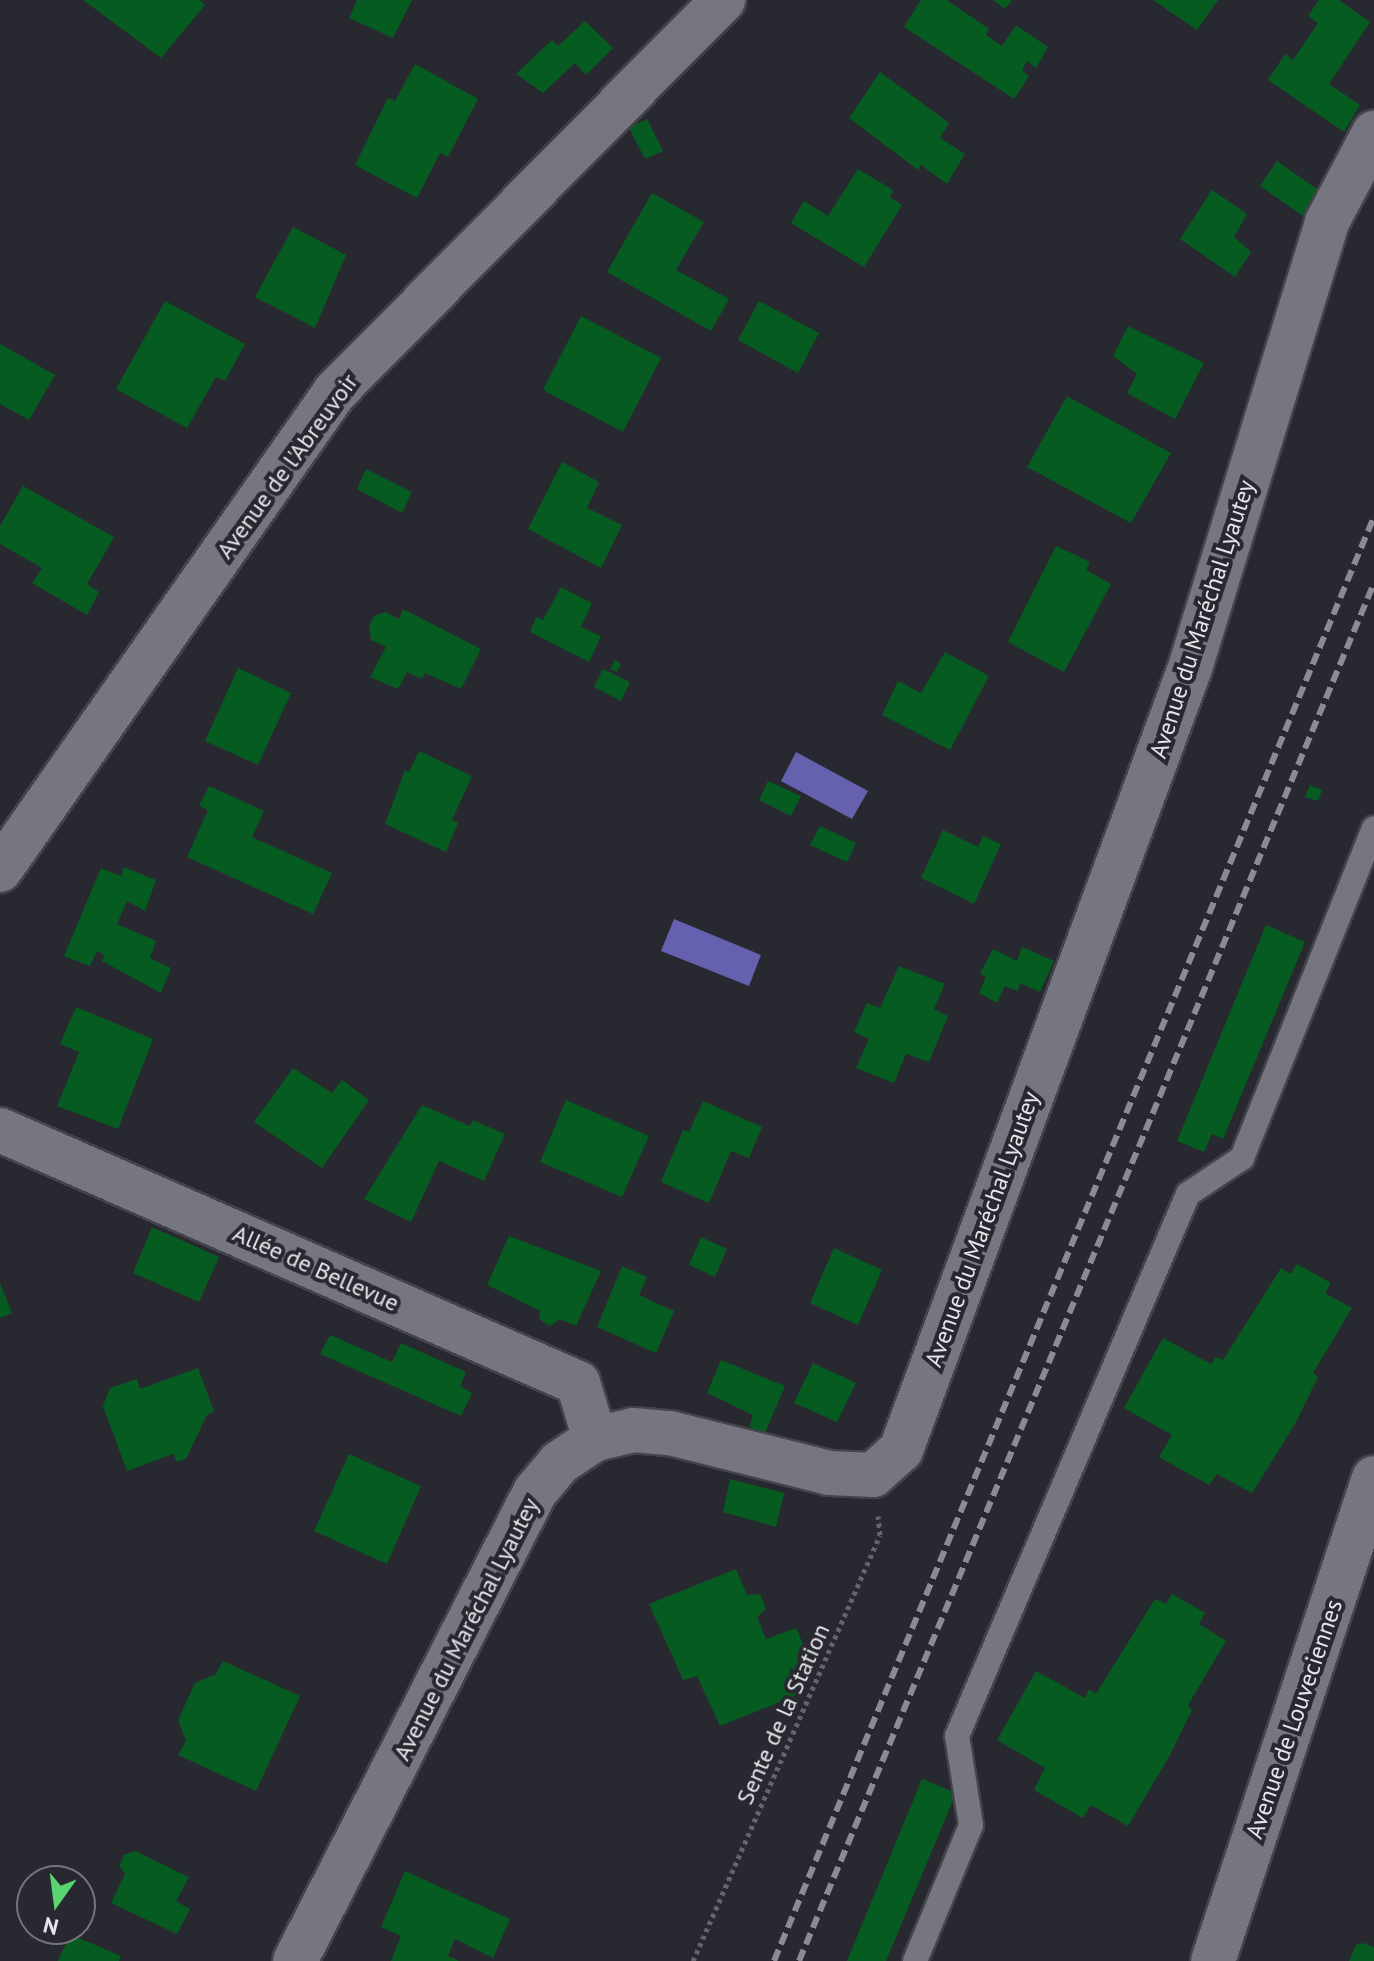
<!DOCTYPE html>
<meta charset="utf-8">
<style>
body{margin:0}
#map{position:relative;width:1374px;height:1961px;overflow:hidden;background:#282830;font-family:"PT Sans",sans-serif}
div>[style]{position:absolute}
.water>*{inset:0;background:#6661ae}
.building>*{inset:0;background:#065c20}
.path>*{height:5px;margin-top:-2.5px;transform-origin:0;background:repeating-linear-gradient(90deg,#64646c 0 4px,transparent 0 8px)}
.roads{filter:drop-shadow(2px 0 #43444b) drop-shadow(-2px 0 #43444b) drop-shadow(0 2px #43444b) drop-shadow(0 -2px #43444b)}
.lane>*{height:24px;margin:-12px;padding:0 12px;transform-origin:12px;border-radius:12px;background:#767681}
.street>*{height:44px;margin:-22px;padding:0 22px;transform-origin:22px;border-radius:22px;background:#767681}
.rail>*{height:6px;margin-top:-3px;transform-origin:0;background:repeating-linear-gradient(90deg,#8b8b92 0 12px,transparent 0 18px)}
span{translate:-50% -50%;white-space:nowrap;text-align:center;line-height:1.15;-webkit-text-stroke:8px #282830;paint-order:stroke}
.street-label{font-size:24px;color:#e5e5eb}
.north{position:absolute;left:16px;top:1865px;width:80px;height:80px;box-sizing:border-box;background:#282830;border:2px solid #74747b;border-radius:50%;rotate:194deg;font-size:22px;font-weight:700;line-height:32px;text-align:center;color:#e5e5eb}
.north::after{content:'';display:block;margin:auto;width:28px;height:36px;background:#58d570;clip-path:polygon(50% 0,100% 100%,50% 72%,0 100%)}
</style>
<div id="map">
<div class="water">
<i style="clip-path:polygon(796px 752px,868px 791px,852px 819px,781px 781px)"></i>
<i style="clip-path:polygon(674px 919px,761px 955px,749px 986px,661px 951px)"></i>
</div>
<div class="building">
<i style="clip-path:polygon(83px 0,200px 0,205px 5px,161px 58px)"></i>
<i style="clip-path:polygon(357px 0,412px 0,393px 38px,349px 18px)"></i>
<i style="clip-path:polygon(921px 0,947px 0,989px 29px,986px 35px,1002px 46px,1016px 25px,1048px 47px,1036px 68px,1027px 61px,1022px 70px,1029px 76px,1014px 99px,904px 27px)"></i>
<i style="clip-path:polygon(993px 0,1012px 0,1005px 9px)"></i>
<i style="clip-path:polygon(1153px 0,1218px 0,1197px 30px)"></i>
<i style="clip-path:polygon(1319px 0,1339px 0,1370px 22px,1329px 84px,1360px 105px,1344px 132px,1268px 80px,1285px 54px,1293px 60px,1318px 23px,1308px 16px)"></i>
<i style="clip-path:polygon(585px 21px,613px 48px,586px 75px,575px 63px,543px 93px,516px 74px,552px 40px,558px 46px)"></i>
<i style="clip-path:polygon(415px 64px,478px 99px,448px 157px,440px 153px,417px 198px,355px 165px,388px 98px,395px 101px)"></i>
<i style="clip-path:polygon(880px 72px,949px 123px,940px 138px,965px 154px,947px 184px,921px 165px,918px 170px,849px 118px)"></i>
<i style="clip-path:polygon(647px 119px,663px 151px,645px 159px,629px 128px)"></i>
<i style="clip-path:polygon(1277px 161px,1317px 189px,1303px 216px,1260px 186px)"></i>
<i style="clip-path:polygon(858px 169px,893px 190px,890px 197px,902px 205px,864px 267px,791px 223px,804px 201px,828px 216px)"></i>
<i style="clip-path:polygon(1212px 190px,1247px 214px,1234px 237px,1251px 252px,1235px 277px,1180px 239px)"></i>
<i style="clip-path:polygon(652px 193px,704px 222px,676px 270px,729px 299px,711px 331px,607px 272px)"></i>
<i style="clip-path:polygon(293px 227px,346px 255px,315px 328px,255px 297px)"></i>
<i style="clip-path:polygon(165px 301px,245px 344px,225px 381px,216px 377px,187px 428px,116px 389px)"></i>
<i style="clip-path:polygon(759px 301px,819px 333px,798px 373px,738px 340px)"></i>
<i style="clip-path:polygon(581px 316px,661px 358px,623px 432px,543px 390px)"></i>
<i style="clip-path:polygon(1128px 326px,1204px 363px,1175px 419px,1127px 393px,1137px 374px,1113px 356px)"></i>
<i style="clip-path:polygon(0 344px,55px 375px,29px 420px,0 404px)"></i>
<i style="clip-path:polygon(1067px 396px,1171px 453px,1131px 523px,1027px 467px)"></i>
<i style="clip-path:polygon(562px 462px,599px 482px,587px 508px,622px 525px,601px 568px,528px 529px)"></i>
<i style="clip-path:polygon(366px 469px,412px 492px,402px 513px,357px 489px)"></i>
<i style="clip-path:polygon(23px 486px,114px 537px,87px 584px,99px 592px,87px 615px,32px 583px,42px 568px,0 544px,0 526px)"></i>
<i style="clip-path:polygon(1056px 546px,1090px 562px,1086px 570px,1111px 584px,1064px 672px,1008px 642px)"></i>
<i style="clip-path:polygon(561px 587px,592px 603px,581px 627px,601px 636px,589px 662px,530px 632px,536px 617px,543px 620px)"></i>
<i style="clip-path:polygon(403px 609px,481px 649px,461px 689px,425px 673px,422px 679px,407px 672px,398px 689px,370px 677px,386px 647px,371px 640px,369px 626px,374px 616px,385px 612px,399px 619px)"></i>
<i style="clip-path:polygon(945px 652px,989px 676px,950px 750px,882px 715px,898px 681px,921px 693px)"></i>
<i style="clip-path:polygon(615px 660px,621px 664px,617px 672px,610px 669px)"></i>
<i style="clip-path:polygon(238px 668px,291px 693px,258px 765px,205px 741px)"></i>
<i style="clip-path:polygon(603px 669px,630px 682px,621px 701px,594px 687px)"></i>
<i style="clip-path:polygon(419px 751px,472px 776px,452px 820px,458px 823px,446px 852px,385px 824px,405px 770px,409px 772px)"></i>
<i style="clip-path:polygon(768px 781px,801px 796px,791px 816px,759px 800px)"></i>
<i style="clip-path:polygon(1310px 785px,1322px 790px,1318px 801px,1305px 797px)"></i>
<i style="clip-path:polygon(209px 786px,264px 811px,252px 837px,332px 873px,313px 914px,187px 857px,208px 810px,199px 806px)"></i>
<i style="clip-path:polygon(820px 826px,856px 843px,847px 862px,810px 845px)"></i>
<i style="clip-path:polygon(943px 830px,978px 847px,983px 836px,1001px 844px,974px 904px,921px 878px)"></i>
<i style="clip-path:polygon(124px 867px,156px 880px,145px 911px,127px 901px,117px 924px,156px 941px,150px 958px,171px 968px,161px 993px,102px 961px,104px 955px,97px 951px,90px 966px,64px 956px,101px 868px,121px 876px)"></i>
<i style="clip-path:polygon(1266px 925px,1305px 942px,1223px 1139px,1212px 1134px,1204px 1152px,1177px 1141px)"></i>
<i style="clip-path:polygon(1022px 947px,1054px 961px,1040px 992px,1020px 983px,1018px 991px,1005px 986px,997px 1003px,979px 993px,986px 977px,980px 974px,993px 949px,1017px 961px)"></i>
<i style="clip-path:polygon(899px 966px,945px 984px,934px 1009px,948px 1016px,929px 1062px,906px 1054px,894px 1083px,856px 1068px,869px 1039px,854px 1032px,867px 1003px,880px 1008px)"></i>
<i style="clip-path:polygon(76px 1007px,153px 1039px,118px 1129px,57px 1106px,79px 1052px,60px 1044px)"></i>
<i style="clip-path:polygon(293px 1068px,332px 1093px,342px 1080px,369px 1100px,322px 1168px,254px 1122px)"></i>
<i style="clip-path:polygon(566px 1100px,649px 1136px,622px 1197px,540px 1162px)"></i>
<i style="clip-path:polygon(703px 1101px,762px 1127px,749px 1158px,731px 1151px,709px 1203px,661px 1182px,683px 1130px,689px 1132px)"></i>
<i style="clip-path:polygon(422px 1105px,470px 1126px,473px 1120px,505px 1134px,484px 1181px,439px 1161px,411px 1222px,364px 1199px)"></i>
<i style="clip-path:polygon(152px 1227px,219px 1257px,199px 1302px,133px 1273px)"></i>
<i style="clip-path:polygon(509px 1236px,601px 1271px,576px 1326px,560px 1319px,550px 1326px,539px 1319px,540px 1311px,487px 1285px)"></i>
<i style="clip-path:polygon(701px 1237px,727px 1249px,715px 1277px,689px 1265px)"></i>
<i style="clip-path:polygon(834px 1248px,882px 1270px,858px 1325px,810px 1303px)"></i>
<i style="clip-path:polygon(1297px 1264px,1331px 1283px,1325px 1293px,1352px 1308px,1313px 1373px,1318px 1377px,1295px 1424px,1252px 1493px,1217px 1474px,1209px 1485px,1159px 1457px,1172px 1435px,1124px 1408px,1163px 1338px,1211px 1364px,1216px 1357px,1223px 1360px,1281px 1268px,1291px 1274px)"></i>
<i style="clip-path:polygon(622px 1266px,647px 1277px,639px 1295px,674px 1311px,656px 1353px,597px 1327px)"></i>
<i style="clip-path:polygon(0 1283px,12px 1313px,0 1318px)"></i>
<i style="clip-path:polygon(330px 1335px,392px 1362px,401px 1343px,466px 1372px,460px 1386px,472px 1393px,461px 1416px,320px 1354px)"></i>
<i style="clip-path:polygon(721px 1360px,785px 1386px,765px 1433px,749px 1427px,753px 1415px,707px 1393px)"></i>
<i style="clip-path:polygon(813px 1363px,856px 1383px,837px 1422px,794px 1403px)"></i>
<i style="clip-path:polygon(198px 1368px,214px 1411px,207px 1415px,186px 1459px,177px 1462px,173px 1454px,127px 1471px,103px 1406px,110px 1388px,137px 1379px,140px 1389px)"></i>
<i style="clip-path:polygon(349px 1454px,421px 1486px,387px 1564px,314px 1531px)"></i>
<i style="clip-path:polygon(730px 1479px,784px 1493px,776px 1527px,723px 1512px)"></i>
<i style="clip-path:polygon(736px 1569px,747px 1595px,760px 1594px,766px 1609px,757px 1617px,766px 1639px,796px 1628px,810px 1660px,795px 1696px,720px 1726px,697px 1676px,683px 1680px,649px 1604px)"></i>
<i style="clip-path:polygon(1172px 1594px,1205px 1613px,1199px 1624px,1226px 1641px,1188px 1705px,1192px 1710px,1170px 1755px,1128px 1826px,1091px 1805px,1083px 1818px,1034px 1790px,1045px 1768px,997px 1740px,1036px 1671px,1085px 1698px,1089px 1689px,1096px 1694px,1155px 1599px,1166px 1604px)"></i>
<i style="clip-path:polygon(223px 1661px,300px 1696px,256px 1791px,178px 1755px,186px 1741px,178px 1720px,195px 1683px,216px 1674px)"></i>
<i style="clip-path:polygon(922px 1779px,956px 1793px,886px 1961px,847px 1961px)"></i>
<i style="clip-path:polygon(135px 1851px,189px 1877px,176px 1901px,190px 1909px,177px 1934px,111px 1903px,125px 1874px,119px 1866px,124px 1855px)"></i>
<i style="clip-path:polygon(405px 1871px,510px 1919px,493px 1958px,455px 1939px,448px 1956px,459px 1961px,391px 1961px,401px 1936px,381px 1927px)"></i>
<i style="clip-path:polygon(70px 1934px,121px 1956px,119px 1961px,58px 1961px)"></i>
<i style="clip-path:polygon(1363px 1943px,1374px 1947px,1374px 1961px,1349px 1961px,1356px 1945px)"></i>
</div>
<div class="path">
<i style="left:693px;top:1961px;width:465px;rotate:-66.3deg"></i>
<i style="left:880px;top:1535px;width:19px;rotate:-96deg"></i>
</div>
<div class="roads">
<div class="lane">
<i style="left:915px;top:1961px;width:147px;rotate:-67.6deg"></i>
<i style="left:971px;top:1825px;width:90px;rotate:-98.9deg"></i>
<i style="left:957px;top:1736px;width:589px;rotate:-66.92deg"></i>
<i style="left:1188px;top:1194px;width:65px;rotate:-33.7deg"></i>
<i style="left:1242px;top:1158px;width:355px;rotate:-68.2deg"></i>
</div>
<div class="street">
<i style="left:0;top:870px;width:584px;rotate:-54.98deg"></i>
<i style="left:335px;top:392px;width:552px;rotate:-45.29deg"></i>
<i style="left:0;top:1130px;width:631px;rotate:23.64deg"></i>
<i style="left:578px;top:1383px;width:59px;rotate:73.1deg"></i>
<i style="left:295px;top:1961px;width:527px;rotate:-62.9deg"></i>
<i style="left:535px;top:1492px;width:38px;rotate:-50deg"></i>
<i style="left:559px;top:1463px;width:43px;rotate:-33.7deg"></i>
<i style="left:595px;top:1439px;width:39px;rotate:-13deg"></i>
<i style="left:633px;top:1430px;width:37px;rotate:5deg"></i>
<i style="left:670px;top:1433px;width:164px;rotate:14.1deg"></i>
<i style="left:829px;top:1473px;width:44px;rotate:2.6deg"></i>
<i style="left:873px;top:1475px;width:38px;rotate:-42deg"></i>
<i style="left:901px;top:1450px;width:834px;rotate:-69.72deg"></i>
<i style="left:1190px;top:668px;width:467px;rotate:-72.9deg"></i>
<i style="left:1327px;top:222px;width:101px;rotate:-62.2deg"></i>
<i style="left:1213px;top:1961px;width:509px;rotate:-71.57deg"></i>
</div>
</div>
<div class="rail">
<i style="left:774px;top:1961px;width:1564px;rotate:-67.44deg"></i>
<i style="left:799px;top:1961px;width:1493px;rotate:-67.35deg"></i>
</div>
<div class="street-label">
<span style="left:287px;top:466px;rotate:-54deg">Avenue de l'Abreuvoir</span>
<span style="left:1202px;top:619px;rotate:-72deg">Avenue du Maréchal Lyautey</span>
<span style="left:982px;top:1229px;rotate:-70deg">Avenue du Maréchal Lyautey</span>
<span style="left:316px;top:1268px;rotate:24deg">Allée de Bellevue</span>
<span style="left:466px;top:1629px;rotate:-63deg">Avenue du Maréchal Lyautey</span>
<span style="left:783px;top:1714px;rotate:-66deg">Sente de la Station</span>
<span style="left:1294px;top:1719px;rotate:-71deg">Avenue de Louveciennes</span>
</div>
<div class="north">N</div>
</div>
